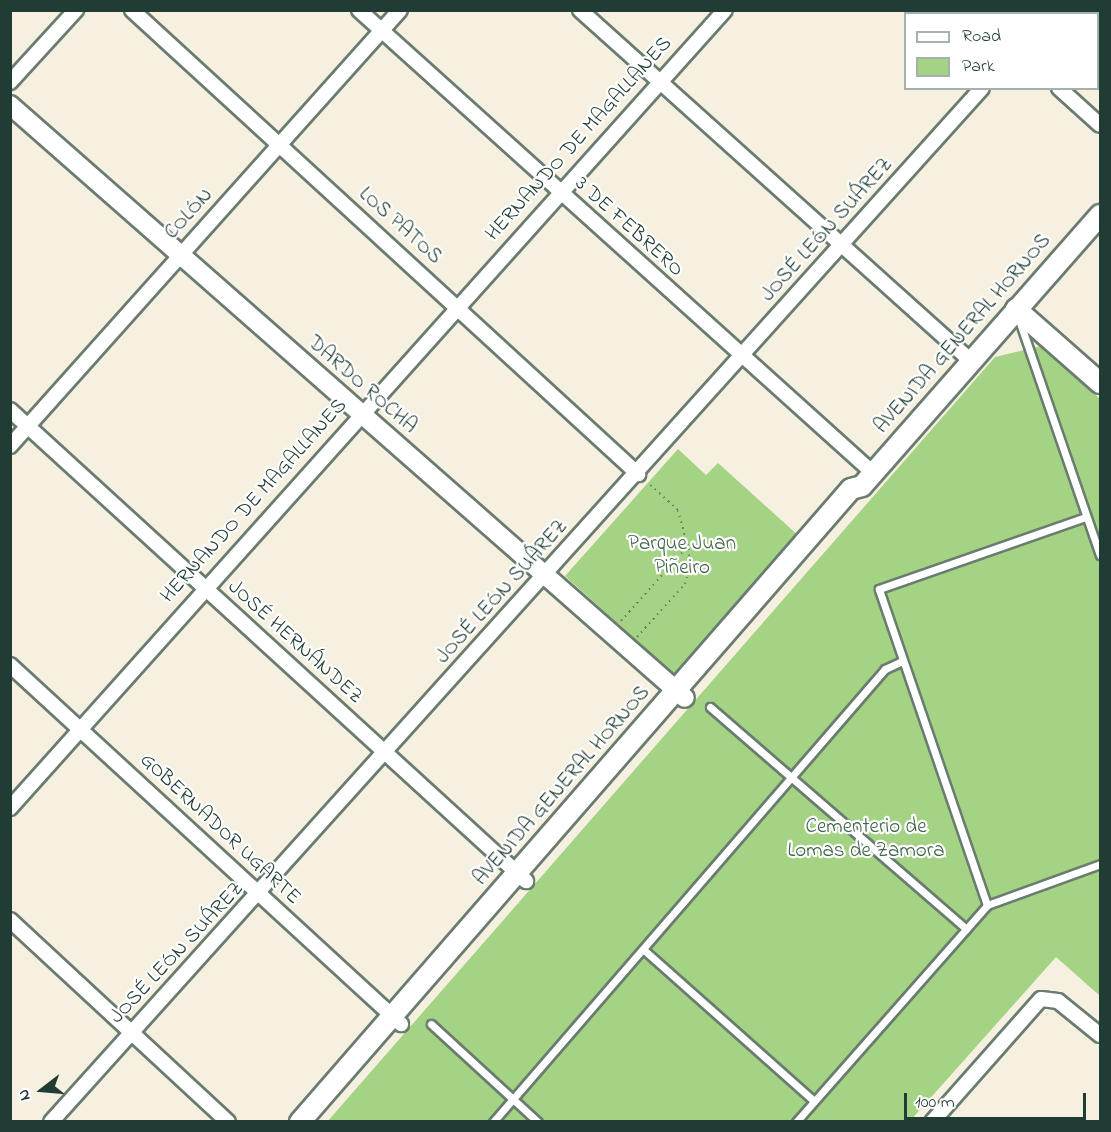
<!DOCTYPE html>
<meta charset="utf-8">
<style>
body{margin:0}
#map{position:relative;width:1111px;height:1132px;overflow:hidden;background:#f6f0e0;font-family:"Indie Flower",sans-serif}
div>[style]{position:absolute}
.green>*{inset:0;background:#a4d483}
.path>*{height:2px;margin-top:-1px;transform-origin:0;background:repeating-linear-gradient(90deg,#6a7c70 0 1.5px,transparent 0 6px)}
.roads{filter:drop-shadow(2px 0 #6a7c70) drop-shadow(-2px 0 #6a7c70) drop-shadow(0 2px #6a7c70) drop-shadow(0 -2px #6a7c70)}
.service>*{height:7px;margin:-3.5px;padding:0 3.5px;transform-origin:3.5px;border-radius:3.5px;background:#fff}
.minor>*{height:14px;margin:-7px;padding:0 7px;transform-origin:7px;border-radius:7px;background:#fff}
.tertiary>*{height:18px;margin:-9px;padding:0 9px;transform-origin:9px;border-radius:9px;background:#fff}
.secondary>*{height:20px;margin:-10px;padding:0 10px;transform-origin:10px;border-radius:10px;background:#fff}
span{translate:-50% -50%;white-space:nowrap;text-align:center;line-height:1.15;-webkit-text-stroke:4.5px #fff;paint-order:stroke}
.street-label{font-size:21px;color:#1f3d34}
.park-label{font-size:21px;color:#406348}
.frame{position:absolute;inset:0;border:12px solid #1f3d34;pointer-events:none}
.legend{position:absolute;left:904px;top:12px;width:195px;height:78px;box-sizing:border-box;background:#fff;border:2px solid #a5b1ae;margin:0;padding:8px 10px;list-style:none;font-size:18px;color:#1f3d34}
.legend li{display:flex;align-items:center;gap:12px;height:30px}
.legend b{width:30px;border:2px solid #a5b1ae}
.north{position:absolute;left:12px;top:1060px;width:60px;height:60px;-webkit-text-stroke:4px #fff;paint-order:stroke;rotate:254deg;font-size:16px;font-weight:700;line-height:24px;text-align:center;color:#1f3d34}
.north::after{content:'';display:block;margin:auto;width:21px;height:27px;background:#1f3d34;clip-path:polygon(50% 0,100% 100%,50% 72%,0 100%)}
.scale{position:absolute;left:904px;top:1093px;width:182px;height:27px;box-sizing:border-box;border:3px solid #1f3d34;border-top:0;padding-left:8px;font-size:18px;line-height:21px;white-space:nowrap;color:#1f3d34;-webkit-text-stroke:4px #fff;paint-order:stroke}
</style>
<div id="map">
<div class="green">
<i style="clip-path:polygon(1041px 346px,1100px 399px,1100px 996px,1056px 957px,910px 1121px,327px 1122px,995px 357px)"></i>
<i style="clip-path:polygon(678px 449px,706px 475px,718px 463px,800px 537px,676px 676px,565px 576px)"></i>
</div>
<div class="path">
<i style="left:621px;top:621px;width:101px;rotate:-48.2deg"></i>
<i style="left:688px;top:546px;width:37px;rotate:-106deg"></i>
<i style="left:678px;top:510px;width:42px;rotate:-137.9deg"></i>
<i style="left:637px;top:637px;width:72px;rotate:-47.8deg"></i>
<i style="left:685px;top:584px;width:17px;rotate:-73deg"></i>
<i style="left:690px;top:568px;width:22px;rotate:-95deg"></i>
</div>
<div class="roads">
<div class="service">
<i style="left:1018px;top:317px;width:252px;rotate:71deg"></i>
<i style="left:710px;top:707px;width:339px;rotate:40.9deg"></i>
<i style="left:987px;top:905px;width:334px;rotate:-108.9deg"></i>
<i style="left:879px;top:589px;width:216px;rotate:-19.2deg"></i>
<i style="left:644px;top:950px;width:227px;rotate:41.6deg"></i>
<i style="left:431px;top:1024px;width:145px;rotate:42.5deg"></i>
<i style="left:493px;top:1122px;width:599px;rotate:-49.13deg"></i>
<i style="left:885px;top:669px;width:19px;rotate:-25deg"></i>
<i style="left:796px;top:1122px;width:289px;rotate:-48.6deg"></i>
<i style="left:987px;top:905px;width:120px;rotate:-19.9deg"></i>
</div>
<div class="minor">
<i style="left:132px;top:10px;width:687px;rotate:42.52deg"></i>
<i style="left:359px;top:10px;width:692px;rotate:42.01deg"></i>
<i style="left:580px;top:10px;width:525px;rotate:41.91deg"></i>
<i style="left:971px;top:10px;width:6px;rotate:45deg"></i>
<i style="left:1050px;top:14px;width:4px;rotate:-63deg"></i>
<i style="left:10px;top:82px;width:98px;rotate:-47.5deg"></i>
<i style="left:1059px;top:88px;width:55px;rotate:42.1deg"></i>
<i style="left:10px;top:410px;width:699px;rotate:42.39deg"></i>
<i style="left:10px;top:446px;width:585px;rotate:-48.19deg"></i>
<i style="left:10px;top:665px;width:531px;rotate:42.56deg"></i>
<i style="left:10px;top:808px;width:1071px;rotate:-48.14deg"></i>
<i style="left:10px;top:920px;width:297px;rotate:42.8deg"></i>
<i style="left:51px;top:1122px;width:1391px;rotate:-48deg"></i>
<i style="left:932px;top:1122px;width:164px;rotate:-48.5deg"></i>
<i style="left:1041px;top:999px;width:17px;rotate:7deg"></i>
<i style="left:1058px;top:1001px;width:54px;rotate:39deg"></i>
</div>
<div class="tertiary">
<i style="left:10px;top:105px;width:898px;rotate:41.3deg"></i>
</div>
<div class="secondary">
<i style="left:1016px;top:309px;width:112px;rotate:41.4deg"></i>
<i style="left:300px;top:1122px;width:839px;rotate:-48.96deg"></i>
<i style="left:851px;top:489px;width:11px;rotate:-15deg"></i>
<i style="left:862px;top:486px;width:361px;rotate:-48.7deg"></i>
</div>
</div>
<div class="street-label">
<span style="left:579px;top:139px;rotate:-48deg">HERNANDO DE MAGALLANES</span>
<span style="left:189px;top:214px;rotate:-48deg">COLÓN</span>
<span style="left:400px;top:226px;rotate:42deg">LOS PATOS</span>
<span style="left:629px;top:227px;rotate:42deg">3 DE FEBRERO</span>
<span style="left:827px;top:230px;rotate:-48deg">JOSÉ LEÓN SUÁREZ</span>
<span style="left:963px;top:334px;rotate:-49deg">AVENIDA GENERAL HORNOS</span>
<span style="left:362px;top:385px;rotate:41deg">DARDO ROCHA</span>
<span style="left:254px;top:501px;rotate:-48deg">HERNANDO DE MAGALLANES</span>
<span style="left:502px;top:592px;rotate:-48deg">JOSÉ LEÓN SUÁREZ</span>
<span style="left:295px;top:642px;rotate:42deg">JOSÉ HERNÁNDEZ</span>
<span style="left:562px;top:786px;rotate:-49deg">AVENIDA GENERAL HORNOS</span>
<span style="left:220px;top:829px;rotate:43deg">GOBERNADOR UGARTE</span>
<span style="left:177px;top:953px;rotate:-47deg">JOSÉ LEÓN SUÁREZ</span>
</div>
<div class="park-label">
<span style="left:682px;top:556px">Parque Juan<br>Piñeiro</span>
<span style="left:866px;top:839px">Cementerio de<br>Lomas de Zamora</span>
</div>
<div class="frame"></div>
<ul class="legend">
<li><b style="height:8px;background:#fff"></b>Road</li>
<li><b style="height:16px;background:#a4d483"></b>Park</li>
</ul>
<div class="north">N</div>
<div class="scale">100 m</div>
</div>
